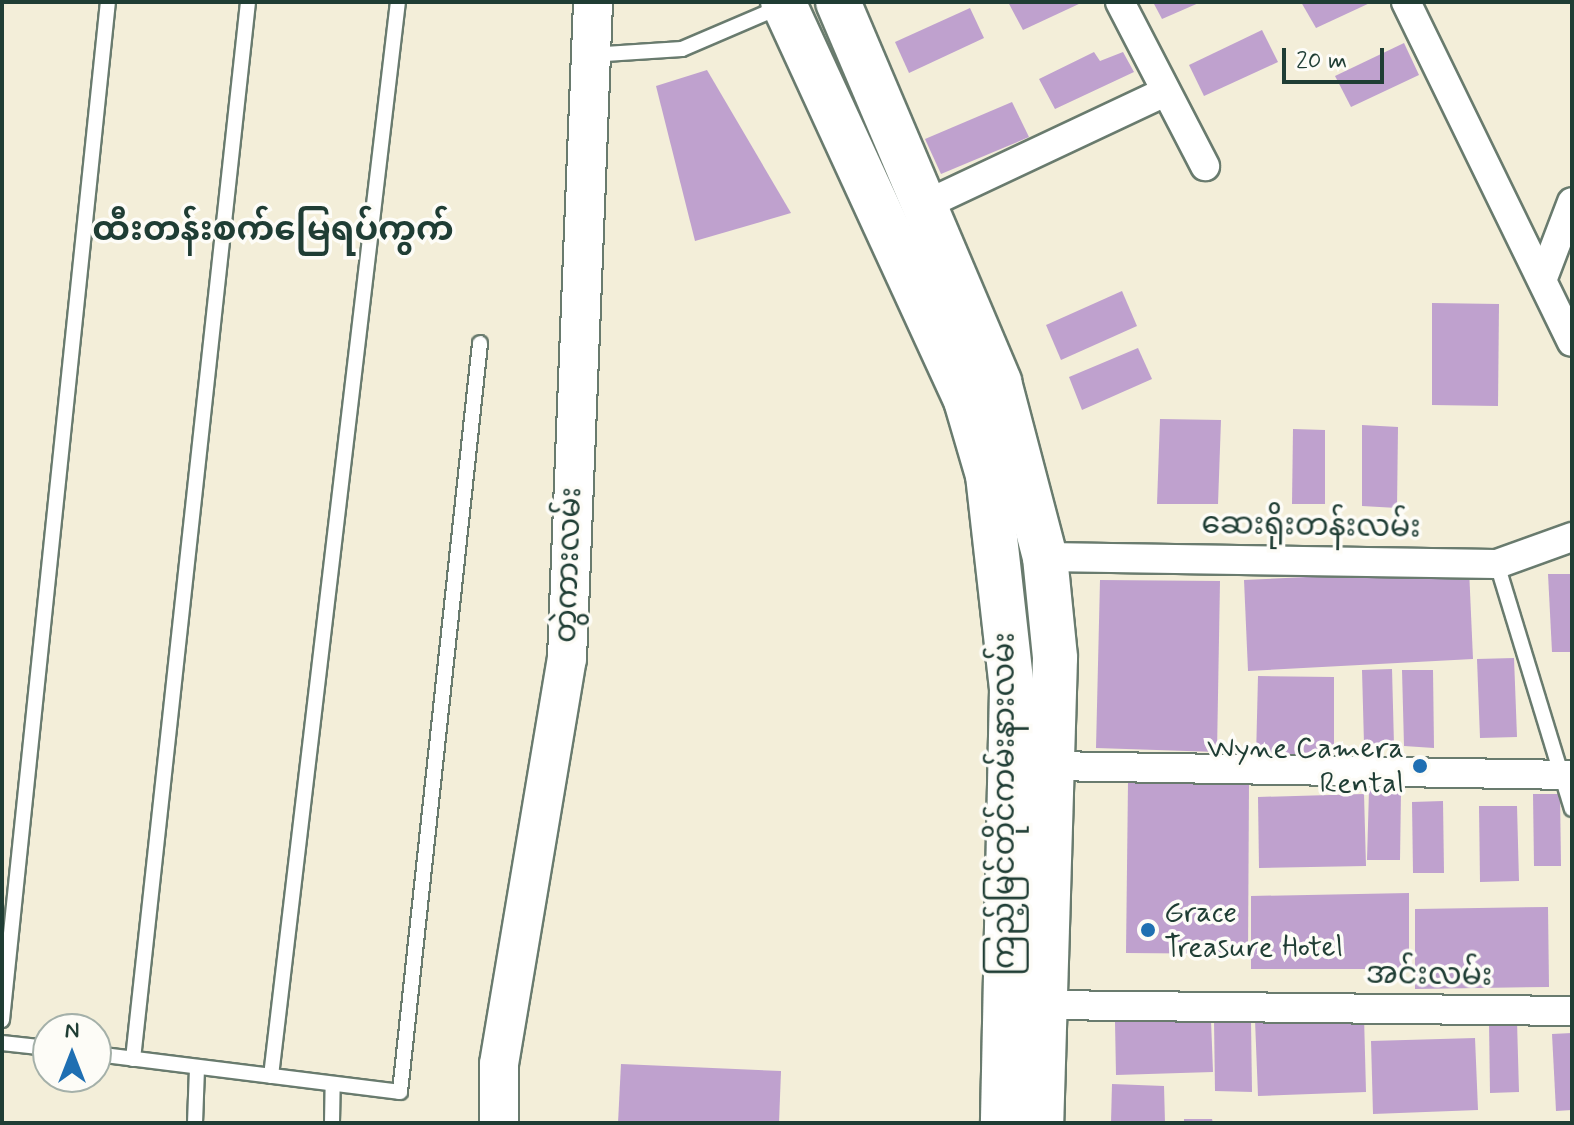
<!DOCTYPE html>
<meta charset="utf-8">
<style>
body{margin:0}
#map{position:relative;width:1574px;height:1125px;overflow:hidden;background:#f3eed9;font-family:Mynerve,"Noto Sans Myanmar",sans-serif}
div>[style]{position:absolute}
.building>*{inset:0;background:#bfa1ce}
.roads{filter:drop-shadow(2px 0 #697b6e) drop-shadow(-2px 0 #697b6e) drop-shadow(0 2px #697b6e) drop-shadow(0 -2px #697b6e)}
.service>*{height:14px;margin:-7px;padding:0 7px;transform-origin:7px;border-radius:7px;background:#fff}
.minor>*{height:28px;margin:-14px;padding:0 14px;transform-origin:14px;border-radius:14px;background:#fff}
.secondary>*{height:38px;margin:-19px;padding:0 19px;transform-origin:19px;border-radius:19px;background:#fff}
.primary>*{height:44px;margin:-22px;padding:0 22px;transform-origin:22px;border-radius:22px;background:#fff}
.dots>*{width:22px;height:22px;translate:-50% -50%;box-sizing:border-box;border:4px solid #fdfcf7;border-radius:50%}
span{translate:-50% -50%;white-space:nowrap;text-align:center;line-height:1.15;-webkit-text-stroke:7px #fdfcf7;paint-order:stroke}
.street-label{font-size:30px;color:#1f3d34}
.poi-label{font-size:30px;color:#1f3d34}
.right{translate:-100% -50%;text-align:right}
.left{translate:0 -50%;text-align:left}
.quarter-label{font-size:34px;color:#1f3d34;font-weight:700}
.frame{position:absolute;inset:0;border:4px solid #1f3d34;pointer-events:none}
.north{position:absolute;left:32px;top:1013px;width:80px;height:80px;box-sizing:border-box;background:#fdfcf7;border:2px solid #a4b0a9;border-radius:50%;rotate:0deg;font-size:22px;font-weight:700;line-height:32px;text-align:center;color:#1f3d34}
.north::after{content:'';display:block;margin:auto;width:28px;height:36px;background:#1f6fb2;clip-path:polygon(50% 0,100% 100%,50% 72%,0 100%)}
.scale{position:absolute;left:1282px;top:48px;width:102px;height:36px;box-sizing:border-box;border:4px solid #1f3d34;border-top:0;padding-left:10px;font-size:24px;line-height:28px;white-space:nowrap;color:#1f3d34;-webkit-text-stroke:6px #fdfcf7;paint-order:stroke}
</style>
<div id="map">
<div class="building">
<i style="clip-path:polygon(1008px 2px,1081px 2px,1081px 3px,1023px 30px)"></i>
<i style="clip-path:polygon(1153px 2px,1201px 2px,1162px 19px)"></i>
<i style="clip-path:polygon(1301px 2px,1372px 2px,1316px 28px)"></i>
<i style="clip-path:polygon(970px 8px,984px 38px,909px 73px,895px 42px)"></i>
<i style="clip-path:polygon(1262px 30px,1278px 62px,1204px 96px,1189px 65px)"></i>
<i style="clip-path:polygon(1404px 43px,1419px 75px,1351px 107px,1335px 76px)"></i>
<i style="clip-path:polygon(1094px 52px,1100px 61px,1123px 52px,1134px 72px,1055px 109px,1039px 79px)"></i>
<i style="clip-path:polygon(707px 70px,791px 213px,695px 241px,656px 86px)"></i>
<i style="clip-path:polygon(1012px 102px,1029px 137px,941px 174px,925px 139px)"></i>
<i style="clip-path:polygon(1122px 291px,1137px 326px,1061px 360px,1046px 325px)"></i>
<i style="clip-path:polygon(1432px 303px,1499px 304px,1498px 406px,1432px 405px)"></i>
<i style="clip-path:polygon(1138px 348px,1152px 379px,1082px 410px,1069px 377px)"></i>
<i style="clip-path:polygon(1160px 419px,1221px 420px,1218px 504px,1157px 504px)"></i>
<i style="clip-path:polygon(1362px 425px,1398px 427px,1397px 508px,1362px 506px)"></i>
<i style="clip-path:polygon(1293px 429px,1325px 430px,1325px 504px,1292px 504px)"></i>
<i style="clip-path:polygon(1469px 569px,1473px 659px,1248px 671px,1244px 580px)"></i>
<i style="clip-path:polygon(1548px 574px,1572px 574px,1572px 652px,1552px 652px)"></i>
<i style="clip-path:polygon(1100px 580px,1220px 581px,1217px 752px,1096px 748px)"></i>
<i style="clip-path:polygon(1514px 658px,1517px 737px,1480px 738px,1477px 659px)"></i>
<i style="clip-path:polygon(1392px 669px,1394px 745px,1364px 744px,1362px 670px)"></i>
<i style="clip-path:polygon(1402px 670px,1433px 670px,1434px 748px,1404px 746px)"></i>
<i style="clip-path:polygon(1258px 676px,1334px 677px,1334px 760px,1256px 758px)"></i>
<i style="clip-path:polygon(1128px 782px,1249px 783px,1248px 954px,1126px 953px)"></i>
<i style="clip-path:polygon(1369px 790px,1401px 791px,1400px 860px,1367px 860px)"></i>
<i style="clip-path:polygon(1364px 794px,1366px 866px,1259px 868px,1258px 797px)"></i>
<i style="clip-path:polygon(1533px 794px,1560px 794px,1561px 866px,1534px 866px)"></i>
<i style="clip-path:polygon(1443px 801px,1444px 873px,1413px 873px,1412px 802px)"></i>
<i style="clip-path:polygon(1479px 806px,1517px 806px,1519px 881px,1480px 882px)"></i>
<i style="clip-path:polygon(1409px 893px,1409px 969px,1251px 969px,1251px 896px)"></i>
<i style="clip-path:polygon(1548px 907px,1549px 987px,1415px 989px,1415px 909px)"></i>
<i style="clip-path:polygon(1364px 1016px,1366px 1092px,1258px 1096px,1255px 1020px)"></i>
<i style="clip-path:polygon(1211px 1020px,1213px 1072px,1116px 1075px,1115px 1022px)"></i>
<i style="clip-path:polygon(1214px 1020px,1251px 1021px,1252px 1092px,1215px 1091px)"></i>
<i style="clip-path:polygon(1489px 1021px,1517px 1021px,1519px 1092px,1490px 1093px)"></i>
<i style="clip-path:polygon(1572px 1033px,1572px 1110px,1556px 1111px,1552px 1034px)"></i>
<i style="clip-path:polygon(1475px 1038px,1478px 1110px,1373px 1114px,1371px 1041px)"></i>
<i style="clip-path:polygon(621px 1064px,781px 1071px,779px 1123px,618px 1123px)"></i>
<i style="clip-path:polygon(1112px 1084px,1164px 1086px,1165px 1123px,1111px 1123px)"></i>
<i style="clip-path:polygon(1184px 1119px,1212px 1119px,1213px 1123px,1184px 1123px)"></i>
</div>
<div class="roads">
<div class="service">
<i style="left:590px;top:55px;width:92px;rotate:-3.7deg"></i>
<i style="left:682px;top:49px;width:107px;rotate:-23.2deg"></i>
<i style="left:1497px;top:564px;width:256px;rotate:73deg"></i>
<i style="left:2px;top:1020px;width:1024px;rotate:-84.06deg"></i>
<i style="left:2px;top:1043px;width:46px;rotate:6.2deg"></i>
<i style="left:96px;top:1054px;width:306px;rotate:7.1deg"></i>
<i style="left:400px;top:1092px;width:753px;rotate:-83.9deg"></i>
<i style="left:133px;top:1059px;width:1063px;rotate:-83.79deg"></i>
<i style="left:271px;top:1076px;width:1081px;rotate:-83.26deg"></i>
<i style="left:195px;top:1123px;width:54px;rotate:-87.9deg"></i>
<i style="left:332px;top:1123px;width:39px;rotate:-89deg"></i>
</div>
<div class="minor">
<i style="left:1120px;top:2px;width:185px;rotate:62.6deg"></i>
<i style="left:1406px;top:2px;width:378px;rotate:64deg"></i>
<i style="left:927px;top:204px;width:263px;rotate:-25.2deg"></i>
<i style="left:1543px;top:278px;width:81px;rotate:-69.1deg"></i>
<i style="left:1045px;top:557px;width:452px;rotate:0.9deg"></i>
<i style="left:1497px;top:564px;width:80px;rotate:-19.8deg"></i>
<i style="left:1050px;top:766px;width:522px;rotate:0.99deg"></i>
<i style="left:1044px;top:1005px;width:528px;rotate:0.65deg"></i>
</div>
<div class="secondary">
<i style="left:499px;top:1123px;width:59px;rotate:-90deg"></i>
<i style="left:499px;top:1064px;width:411px;rotate:-80.5deg"></i>
<i style="left:567px;top:659px;width:658px;rotate:-87.73deg"></i>
</div>
<div class="primary">
<i style="left:783px;top:2px;width:438px;rotate:65.3deg"></i>
<i style="left:966px;top:400px;width:78px;rotate:73.7deg"></i>
<i style="left:988px;top:475px;width:215px;rotate:83.6deg"></i>
<i style="left:1012px;top:689px;width:434px;rotate:91.2deg"></i>
<i style="left:838px;top:2px;width:413px;rotate:67deg"></i>
<i style="left:999px;top:382px;width:181px;rotate:75.3deg"></i>
<i style="left:1045px;top:557px;width:101px;rotate:84.3deg"></i>
<i style="left:1055px;top:658px;width:465px;rotate:91.7deg"></i>
</div>
</div>
<div class="dots">
<i style="left:1420px;top:766px;background:#1f6fb2"></i>
<i style="left:1148px;top:930px;background:#1f6fb2"></i>
</div>
<div class="street-label">
<span style="left:1311px;top:527px;rotate:1deg">ဆေးရိုးတန်းလမ်း</span>
<span style="left:570px;top:565px;rotate:-88deg">တွဲကားလမ်း</span>
<span style="left:1006px;top:804px;rotate:-90deg">ကြည့်မြင်တိုင်ကမ်းနားလမ်း</span>
<span style="left:1429px;top:976px;rotate:1deg">အင်းလမ်း</span>
</div>
<div class="poi-label">
<span class="right" style="left:1404px;top:766px">Wyne Camera<br>Rental</span>
<span class="left" style="left:1164px;top:930px">Grace<br>Treasure Hotel</span>
</div>
<div class="quarter-label">
<span style="left:273px;top:231px">ထီးတန်းစက်မြေရပ်ကွက်</span>
</div>
<div class="frame"></div>
<div class="north">N</div>
<div class="scale">20 m</div>
</div>
